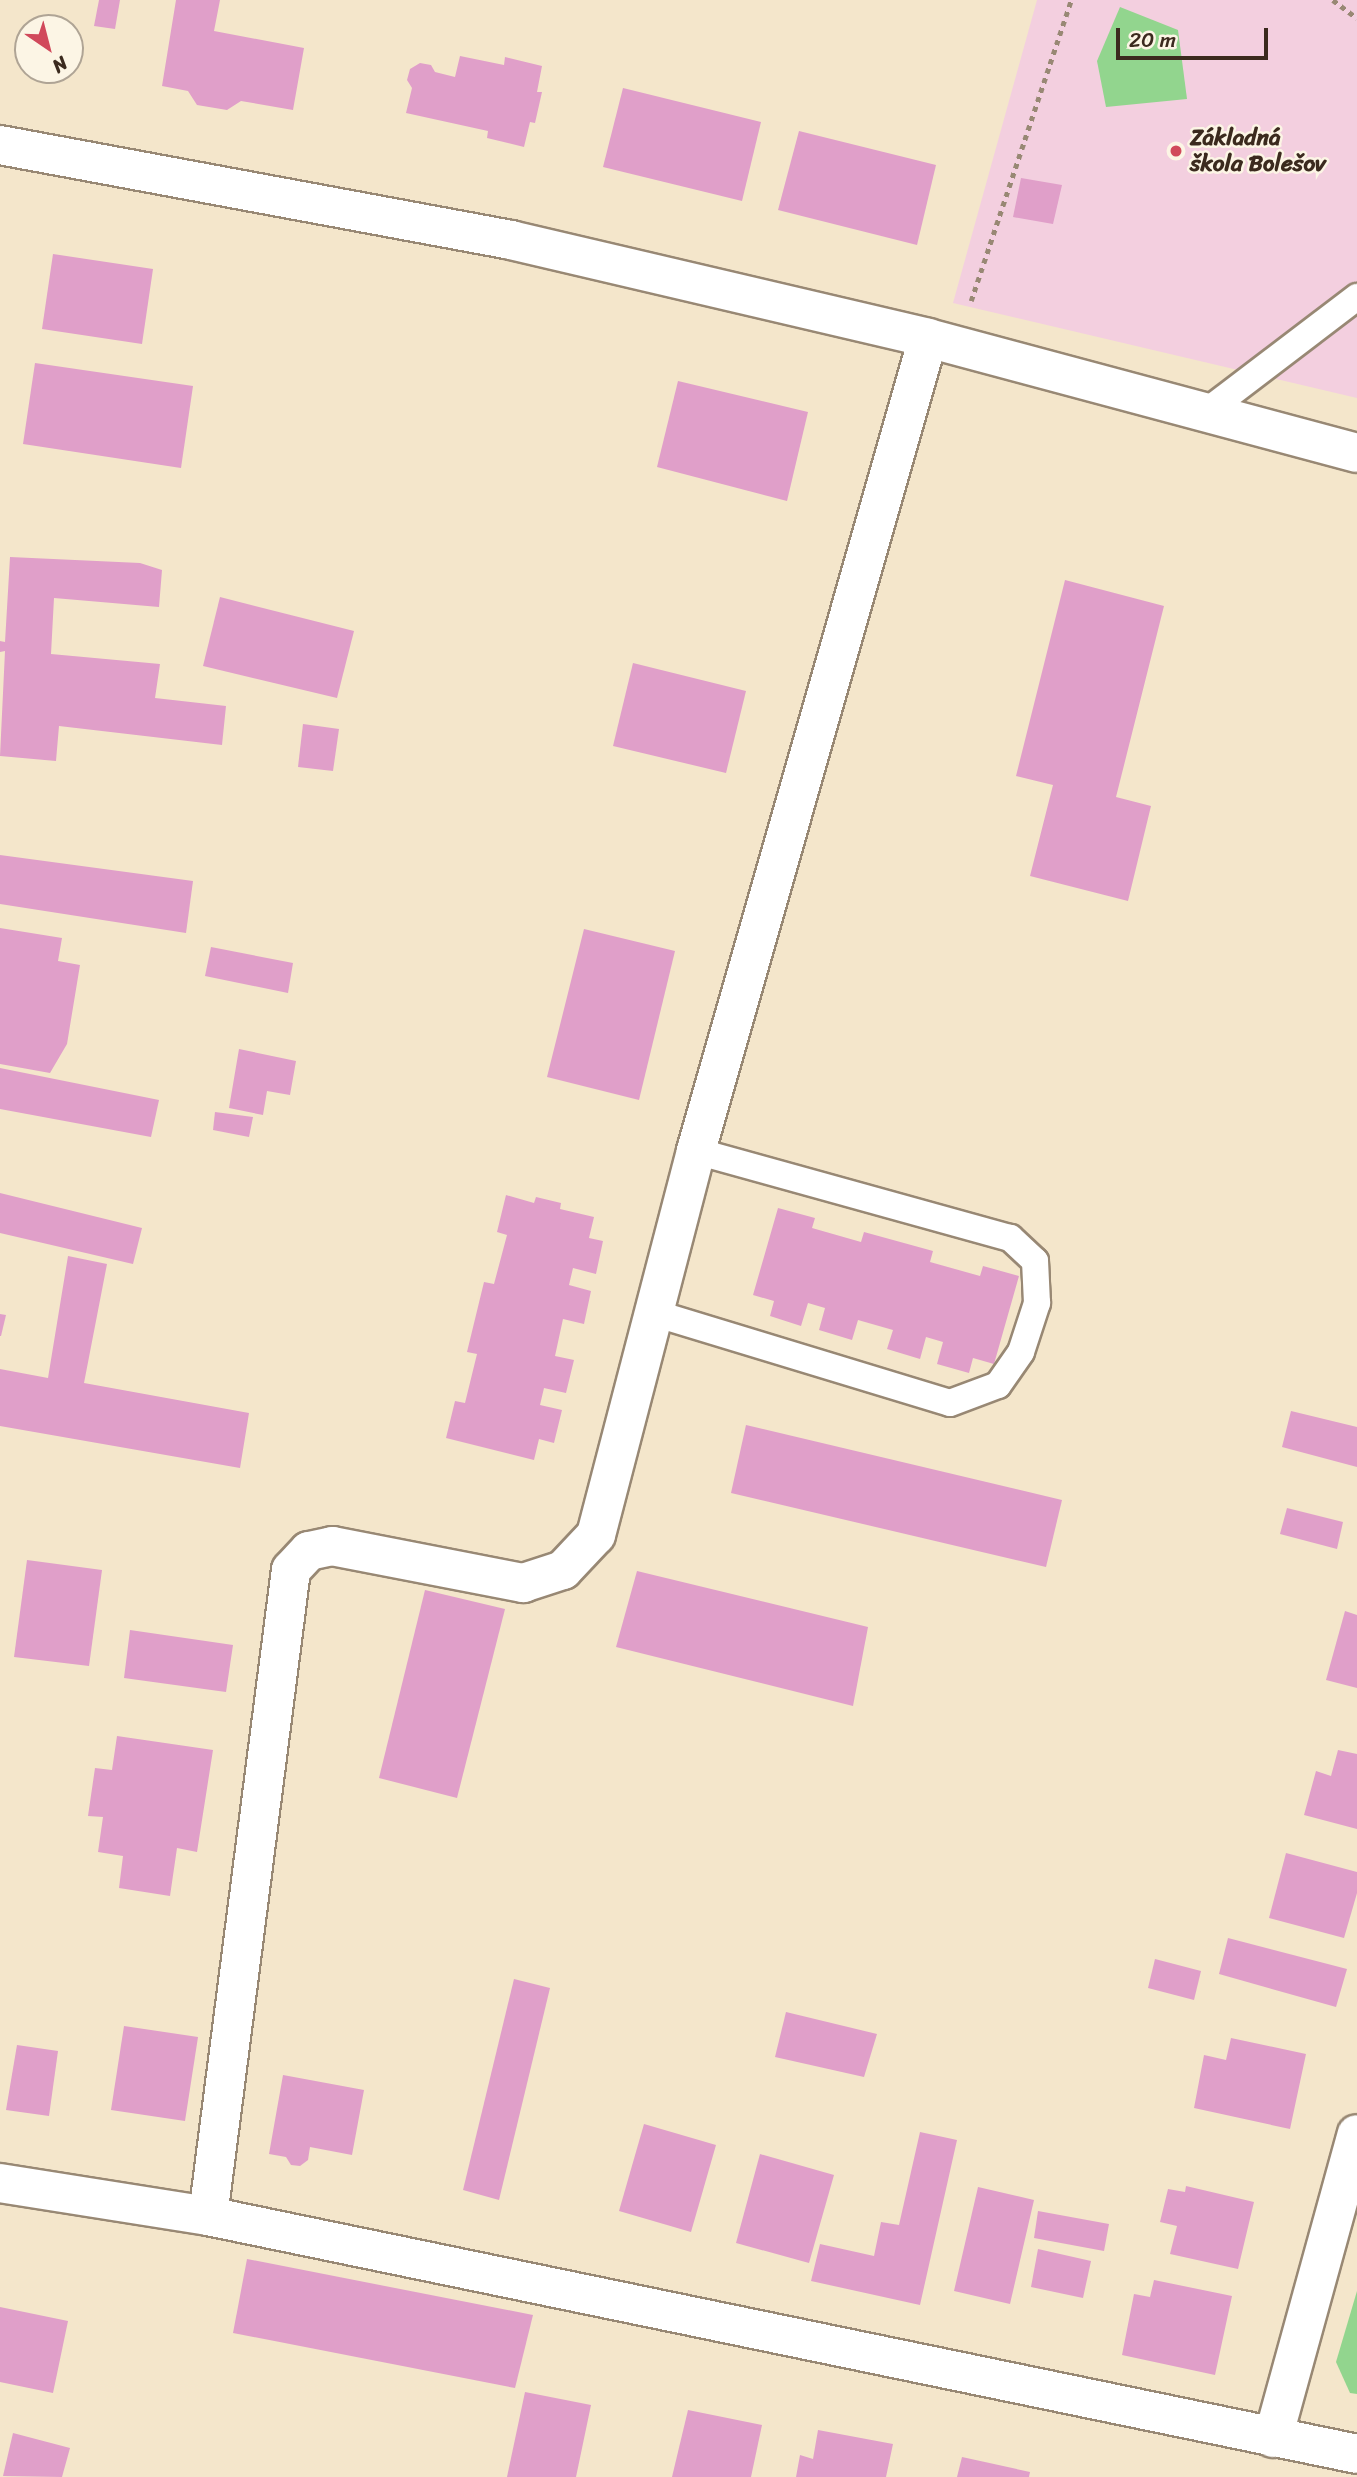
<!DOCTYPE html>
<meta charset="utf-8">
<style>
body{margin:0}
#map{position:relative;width:1357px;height:2477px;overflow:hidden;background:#f4e6cb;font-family:Sriracha,sans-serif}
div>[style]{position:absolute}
.built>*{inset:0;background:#f3cfdf}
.green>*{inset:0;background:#92d58e}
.building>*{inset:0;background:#e09fc9}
.path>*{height:4.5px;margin-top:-2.25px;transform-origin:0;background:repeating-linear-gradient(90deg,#988874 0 5px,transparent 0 10px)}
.roads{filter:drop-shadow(2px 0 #988874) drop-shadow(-2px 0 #988874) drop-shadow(0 2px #988874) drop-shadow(0 -2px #988874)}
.service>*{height:26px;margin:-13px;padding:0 13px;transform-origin:13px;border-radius:13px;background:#fff}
.minor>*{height:38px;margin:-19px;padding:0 19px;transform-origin:19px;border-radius:19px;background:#fff}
.tertiary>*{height:38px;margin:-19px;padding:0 19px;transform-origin:19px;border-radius:19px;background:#fff}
.dots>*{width:19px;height:19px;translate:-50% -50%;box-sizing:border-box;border:4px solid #fcf5e5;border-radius:50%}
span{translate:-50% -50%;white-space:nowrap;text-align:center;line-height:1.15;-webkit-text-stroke:5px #fcf5e5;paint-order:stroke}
.poi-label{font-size:23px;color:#3b2a1e;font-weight:700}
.left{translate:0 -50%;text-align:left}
.north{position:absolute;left:14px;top:14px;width:70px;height:70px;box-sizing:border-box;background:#fcf5e5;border:2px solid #afa495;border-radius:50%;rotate:145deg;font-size:19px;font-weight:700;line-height:28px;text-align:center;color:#3b2a1e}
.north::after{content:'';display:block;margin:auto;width:24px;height:32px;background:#d1495b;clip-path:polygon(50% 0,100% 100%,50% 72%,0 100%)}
.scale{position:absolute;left:1116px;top:28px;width:152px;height:32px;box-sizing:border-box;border:4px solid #3b2a1e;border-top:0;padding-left:9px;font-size:21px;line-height:24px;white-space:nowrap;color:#3b2a1e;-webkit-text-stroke:5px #fcf5e5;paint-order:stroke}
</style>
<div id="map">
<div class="built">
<i style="clip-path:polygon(1037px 0,1357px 0,1357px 398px,953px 303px)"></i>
</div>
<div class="green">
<i style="clip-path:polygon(1120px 7px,1178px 30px,1187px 99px,1106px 107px,1097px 61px)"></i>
<i style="clip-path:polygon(1357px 2291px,1357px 2394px,1350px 2393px,1336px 2362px)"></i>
</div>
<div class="building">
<i style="clip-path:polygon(99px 0,120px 0,115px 29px,94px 26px)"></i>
<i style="clip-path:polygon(176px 0,220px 0,214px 31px,304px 48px,293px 110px,241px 101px,227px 110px,197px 105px,188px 91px,162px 86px)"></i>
<i style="clip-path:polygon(460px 56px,504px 65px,505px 57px,542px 66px,537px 92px,542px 92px,535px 123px,530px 122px,524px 147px,487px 138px,488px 131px,406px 113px,412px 88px,407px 80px,410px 69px,420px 63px,431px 65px,435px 72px,455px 77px)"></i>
<i style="clip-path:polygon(623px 88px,761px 122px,742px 201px,603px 167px)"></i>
<i style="clip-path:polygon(799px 131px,936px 165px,917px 245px,778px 210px)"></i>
<i style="clip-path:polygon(1021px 178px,1062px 185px,1053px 224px,1013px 217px)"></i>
<i style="clip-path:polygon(53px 254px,153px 269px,142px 344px,42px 329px)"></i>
<i style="clip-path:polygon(35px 363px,193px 386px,181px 468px,23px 444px)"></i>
<i style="clip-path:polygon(678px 381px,808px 412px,787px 501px,657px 467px)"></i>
<i style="clip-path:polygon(10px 557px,140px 563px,162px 570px,159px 607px,54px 598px,51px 654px,160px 664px,155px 698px,226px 706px,222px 745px,59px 726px,56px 761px,0 756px,5px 651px,0 652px,0 641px,5px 642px)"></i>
<i style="clip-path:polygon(1065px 580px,1164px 606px,1116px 797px,1151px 806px,1128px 901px,1030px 876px,1053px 785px,1016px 776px)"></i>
<i style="clip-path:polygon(220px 597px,354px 631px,337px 698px,203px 666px)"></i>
<i style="clip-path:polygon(633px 663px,746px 691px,726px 773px,613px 746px)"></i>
<i style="clip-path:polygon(303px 724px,339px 729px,333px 771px,298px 767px)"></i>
<i style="clip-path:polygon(0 855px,193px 881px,186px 933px,0 904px)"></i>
<i style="clip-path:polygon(0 928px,62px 938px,58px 961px,80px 965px,67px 1044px,50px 1073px,0 1064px)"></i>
<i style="clip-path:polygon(584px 929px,675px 951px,639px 1100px,547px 1077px)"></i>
<i style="clip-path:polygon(211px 947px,293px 963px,288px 993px,205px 976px)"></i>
<i style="clip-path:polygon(239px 1049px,296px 1061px,290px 1095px,267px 1091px,263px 1115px,229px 1108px)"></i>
<i style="clip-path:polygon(0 1068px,159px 1100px,151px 1137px,0 1109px)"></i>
<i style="clip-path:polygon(215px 1112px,253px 1117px,249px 1137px,213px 1130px)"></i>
<i style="clip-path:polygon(0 1193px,142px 1228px,133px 1264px,0 1233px)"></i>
<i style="clip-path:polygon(506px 1195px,534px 1203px,536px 1197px,561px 1203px,560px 1209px,594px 1217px,589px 1238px,603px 1241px,596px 1274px,573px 1268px,569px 1285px,591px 1291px,584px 1324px,563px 1319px,555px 1356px,574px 1360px,566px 1393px,544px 1388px,540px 1405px,562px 1410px,554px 1443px,539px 1439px,534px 1460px,446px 1438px,455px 1401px,465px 1403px,477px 1354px,467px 1352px,484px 1282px,494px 1284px,507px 1235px,497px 1232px)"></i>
<i style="clip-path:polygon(778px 1208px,815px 1218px,812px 1228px,861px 1242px,864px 1232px,933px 1251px,930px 1262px,980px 1276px,983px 1266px,1019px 1276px,994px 1364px,973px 1358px,969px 1373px,937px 1364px,943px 1342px,926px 1337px,920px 1359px,887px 1349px,893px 1330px,858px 1320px,852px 1340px,819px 1330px,825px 1308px,808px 1303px,801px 1326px,770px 1316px,774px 1301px,753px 1295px)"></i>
<i style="clip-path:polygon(68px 1256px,107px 1264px,84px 1383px,249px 1413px,240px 1468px,0 1426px,0 1369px,48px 1378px)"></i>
<i style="clip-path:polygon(0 1314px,6px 1315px,1px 1336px,0 1336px)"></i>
<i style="clip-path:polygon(1291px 1411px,1357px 1427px,1357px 1467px,1282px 1447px)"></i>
<i style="clip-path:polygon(746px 1425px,1062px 1500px,1046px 1567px,731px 1493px)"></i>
<i style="clip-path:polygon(1287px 1508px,1343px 1522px,1337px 1549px,1280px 1534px)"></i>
<i style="clip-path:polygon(27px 1560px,102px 1570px,89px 1666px,14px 1657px)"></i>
<i style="clip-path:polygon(637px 1571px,868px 1627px,853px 1706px,616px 1647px)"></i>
<i style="clip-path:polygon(425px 1590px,505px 1609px,457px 1798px,379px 1778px)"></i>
<i style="clip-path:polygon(1345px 1611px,1357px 1615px,1357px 1688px,1326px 1680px)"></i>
<i style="clip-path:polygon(130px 1630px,233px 1645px,226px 1692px,124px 1678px)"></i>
<i style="clip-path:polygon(117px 1736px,213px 1750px,197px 1852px,177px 1848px,170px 1896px,119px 1888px,123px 1856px,98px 1852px,103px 1817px,88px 1816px,95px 1768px,112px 1770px)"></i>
<i style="clip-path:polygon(1338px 1750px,1357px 1754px,1357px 1829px,1304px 1815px,1316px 1771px,1331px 1776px)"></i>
<i style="clip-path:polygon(1286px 1853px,1357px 1872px,1357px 1893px,1344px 1938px,1269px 1918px)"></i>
<i style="clip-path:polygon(1228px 1938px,1347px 1969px,1336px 2007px,1219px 1974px)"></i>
<i style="clip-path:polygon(1155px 1959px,1201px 1971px,1194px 2000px,1148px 1988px)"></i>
<i style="clip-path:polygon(514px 1979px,550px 1988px,499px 2200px,463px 2190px)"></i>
<i style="clip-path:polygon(786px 2012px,877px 2034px,864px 2077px,775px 2057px)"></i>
<i style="clip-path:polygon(124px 2026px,198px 2037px,185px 2121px,111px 2110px)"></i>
<i style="clip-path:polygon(1231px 2038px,1306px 2054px,1290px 2129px,1194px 2108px,1204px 2055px,1226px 2060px)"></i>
<i style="clip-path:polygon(17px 2045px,58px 2051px,49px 2116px,6px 2110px)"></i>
<i style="clip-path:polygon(283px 2075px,364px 2090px,352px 2155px,310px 2147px,308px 2160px,300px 2166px,291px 2165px,286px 2157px,269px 2154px)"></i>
<i style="clip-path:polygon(644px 2124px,716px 2145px,691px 2232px,619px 2211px)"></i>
<i style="clip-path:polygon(920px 2132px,957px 2140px,920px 2305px,811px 2281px,820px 2244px,874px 2256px,881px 2222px,899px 2225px)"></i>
<i style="clip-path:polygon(760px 2154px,834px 2175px,809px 2263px,736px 2243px)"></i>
<i style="clip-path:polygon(1186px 2186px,1254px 2202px,1238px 2269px,1170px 2254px,1177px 2226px,1160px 2222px,1168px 2189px,1185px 2192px)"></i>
<i style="clip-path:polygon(978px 2187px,1034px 2200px,1010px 2304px,954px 2291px)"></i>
<i style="clip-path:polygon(1038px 2211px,1109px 2224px,1104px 2251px,1034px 2238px)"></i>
<i style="clip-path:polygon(1038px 2249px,1091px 2261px,1083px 2298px,1031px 2287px)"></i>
<i style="clip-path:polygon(247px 2259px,533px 2315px,515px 2388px,233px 2333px)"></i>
<i style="clip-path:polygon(1154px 2280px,1232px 2296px,1215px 2375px,1122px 2355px,1134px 2294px,1150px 2297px)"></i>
<i style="clip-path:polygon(0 2307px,68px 2321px,53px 2393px,0 2382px)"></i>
<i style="clip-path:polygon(525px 2392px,591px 2405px,576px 2477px,507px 2477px)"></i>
<i style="clip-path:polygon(688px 2410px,762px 2425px,751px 2477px,672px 2477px)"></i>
<i style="clip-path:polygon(818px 2430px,893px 2444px,886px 2477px,796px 2477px,800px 2455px,813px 2459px)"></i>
<i style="clip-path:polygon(13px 2433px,70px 2448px,62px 2477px,3px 2476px)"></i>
<i style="clip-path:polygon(962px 2457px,1030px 2472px,1029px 2477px,957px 2477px)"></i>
</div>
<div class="path">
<i style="left:1333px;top:0;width:30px;rotate:37deg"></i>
<i style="left:971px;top:301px;width:317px;rotate:-71.6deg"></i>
</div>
<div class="roads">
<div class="service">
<i style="left:1206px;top:412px;width:190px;rotate:-37.3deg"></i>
<i style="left:654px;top:1313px;width:309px;rotate:16.9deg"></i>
<i style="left:950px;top:1403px;width:51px;rotate:-20.6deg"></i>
<i style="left:998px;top:1385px;width:40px;rotate:-55.1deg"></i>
<i style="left:1021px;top:1352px;width:52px;rotate:-71.9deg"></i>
<i style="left:1037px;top:1303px;width:42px;rotate:-92.7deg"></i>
<i style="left:1035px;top:1261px;width:34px;rotate:-137deg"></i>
<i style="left:1010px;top:1238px;width:326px;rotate:-164.5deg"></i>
</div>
<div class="minor">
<i style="left:0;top:145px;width:520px;rotate:10.53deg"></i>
<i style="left:511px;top:240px;width:428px;rotate:13.2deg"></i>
<i style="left:928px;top:338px;width:444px;rotate:15deg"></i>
<i style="left:208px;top:2216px;width:651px;rotate:-82.68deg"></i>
<i style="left:291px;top:1570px;width:26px;rotate:-47deg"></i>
<i style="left:309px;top:1551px;width:24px;rotate:-12deg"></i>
<i style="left:332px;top:1546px;width:195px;rotate:11deg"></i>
<i style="left:523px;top:1583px;width:42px;rotate:-18deg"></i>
<i style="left:563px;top:1570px;width:48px;rotate:-46.7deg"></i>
<i style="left:596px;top:1535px;width:397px;rotate:-75.4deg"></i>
<i style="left:696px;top:1151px;width:845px;rotate:-74.07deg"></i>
<i style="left:1273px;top:2438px;width:315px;rotate:-74.6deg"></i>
</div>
<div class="tertiary">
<i style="left:0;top:2183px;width:211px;rotate:9deg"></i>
<i style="left:208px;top:2216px;width:1173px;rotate:11.7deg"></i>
</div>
</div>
<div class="dots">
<i style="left:1176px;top:151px;background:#d1495b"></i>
</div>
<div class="poi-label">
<span class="left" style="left:1190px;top:151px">Základná<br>škola Bolešov</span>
</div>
<div class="north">N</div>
<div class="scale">20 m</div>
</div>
